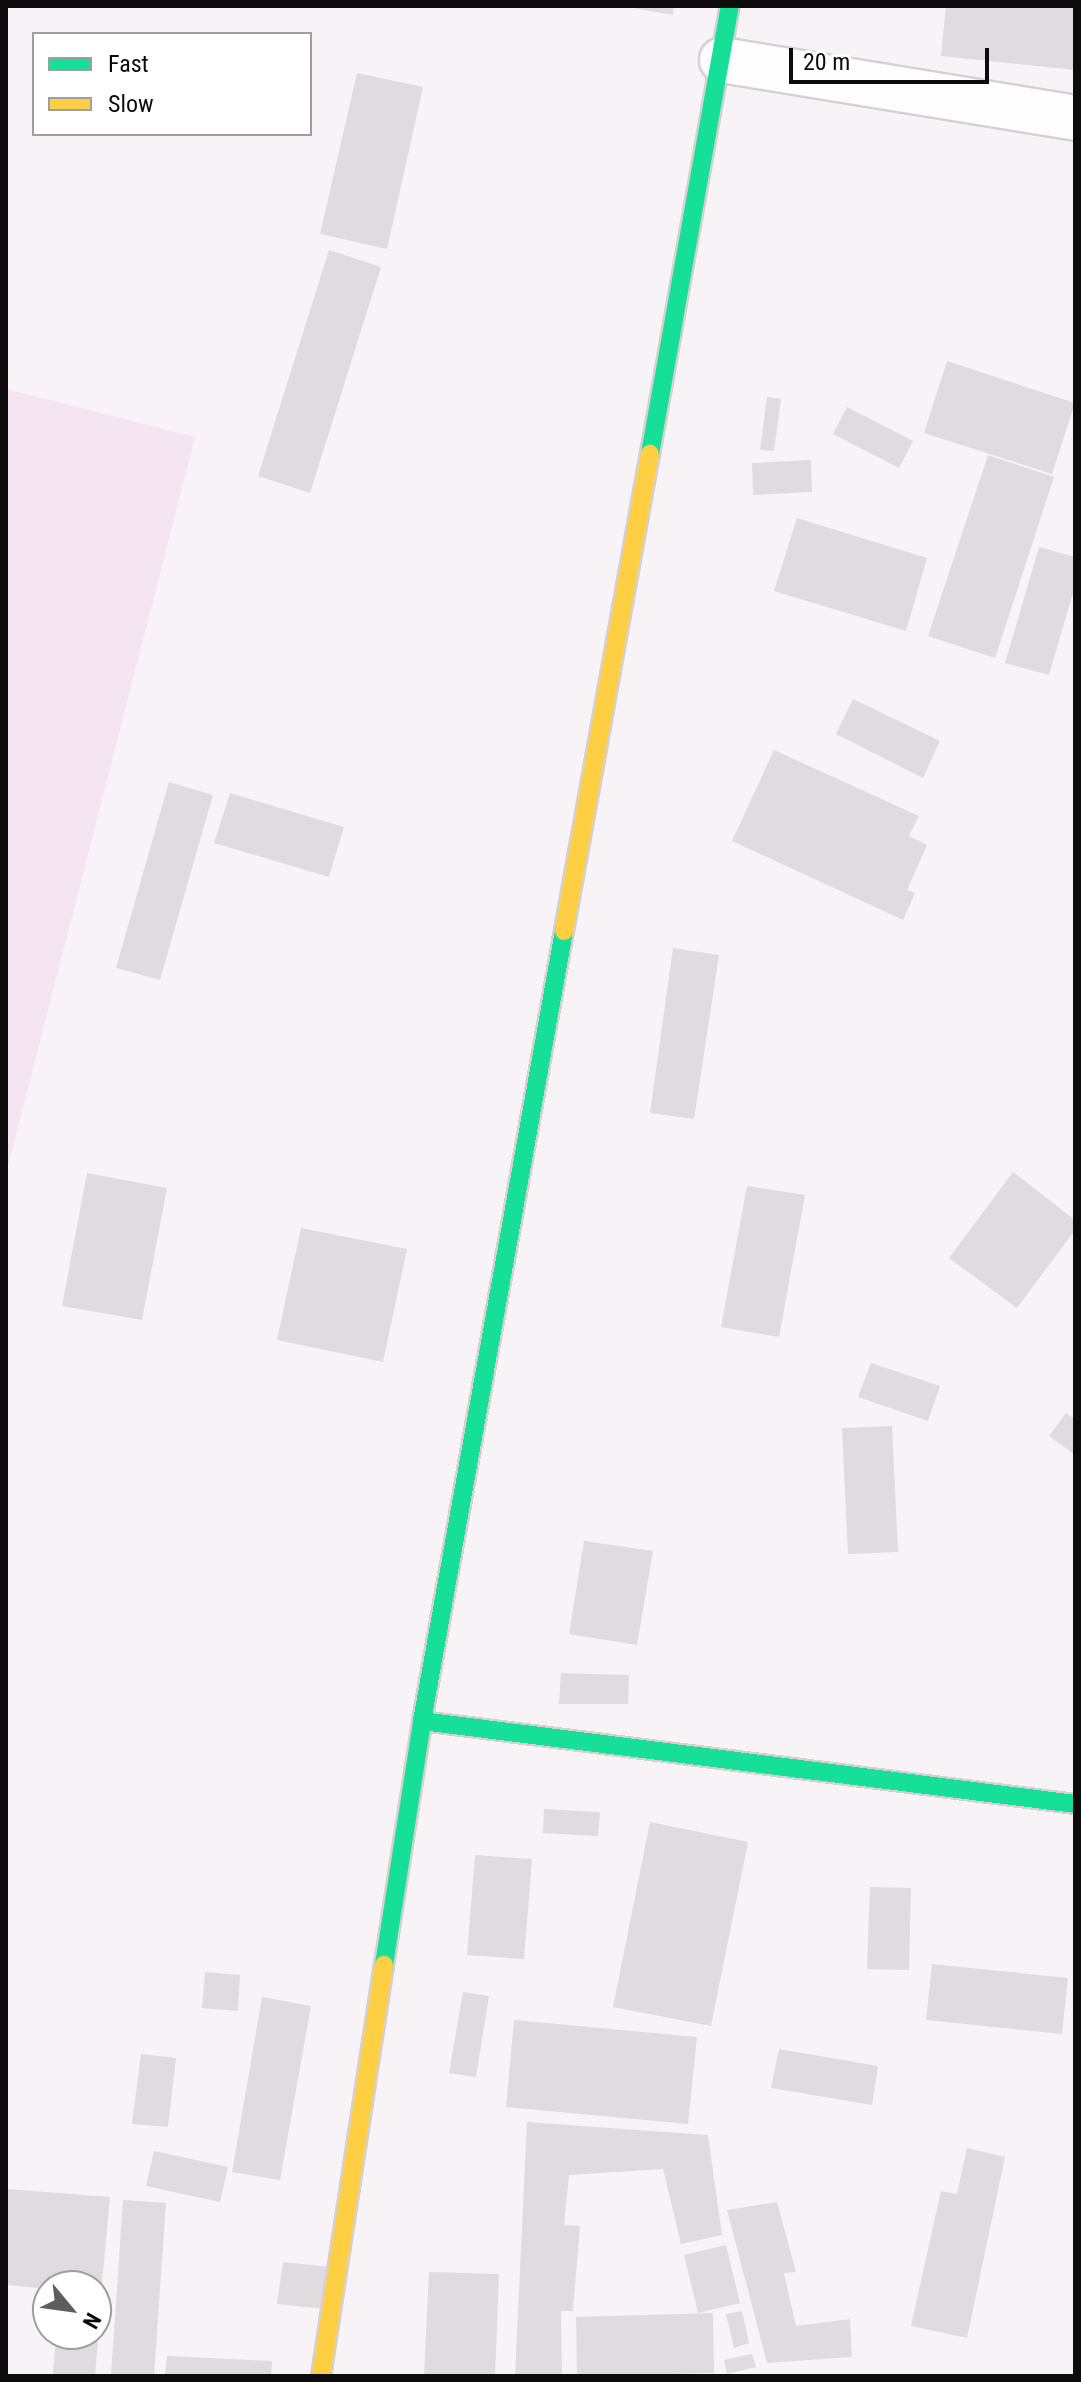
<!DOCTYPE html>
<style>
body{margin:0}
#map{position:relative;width:1081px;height:2382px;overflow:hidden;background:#f8f3f7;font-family:"Roboto Condensed",sans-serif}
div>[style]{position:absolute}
.green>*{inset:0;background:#f5e4f1}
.building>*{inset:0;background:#dfdbde}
.roads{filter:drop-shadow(2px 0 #d5d0d4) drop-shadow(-2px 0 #d5d0d4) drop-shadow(0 2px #d5d0d4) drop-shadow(0 -2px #d5d0d4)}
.street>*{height:44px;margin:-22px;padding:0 22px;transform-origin:22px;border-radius:22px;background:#fefdfe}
.fast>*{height:18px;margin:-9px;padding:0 9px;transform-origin:9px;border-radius:9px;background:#16e098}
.slow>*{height:18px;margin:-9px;padding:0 9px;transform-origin:9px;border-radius:9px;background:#ffcf43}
span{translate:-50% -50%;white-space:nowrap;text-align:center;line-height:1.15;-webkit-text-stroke:6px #fff;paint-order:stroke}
.frame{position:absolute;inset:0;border:8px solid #0e0b0d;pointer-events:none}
.legend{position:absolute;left:32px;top:32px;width:280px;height:104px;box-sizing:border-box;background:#fff;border:2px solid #9f9d9e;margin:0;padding:10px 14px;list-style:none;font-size:24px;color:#0e0b0d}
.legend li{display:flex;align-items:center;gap:16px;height:40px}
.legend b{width:40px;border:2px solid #9f9d9e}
.north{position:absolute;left:32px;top:2270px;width:80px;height:80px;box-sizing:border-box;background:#fff;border:2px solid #9f9d9e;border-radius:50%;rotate:119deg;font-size:22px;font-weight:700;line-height:32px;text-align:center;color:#0e0b0d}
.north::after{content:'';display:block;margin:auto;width:28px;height:36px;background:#605c5f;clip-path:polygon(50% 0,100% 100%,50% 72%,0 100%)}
.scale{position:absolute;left:789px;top:48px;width:200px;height:36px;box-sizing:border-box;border:4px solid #0e0b0d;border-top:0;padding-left:10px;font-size:24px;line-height:28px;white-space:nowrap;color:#0e0b0d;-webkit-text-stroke:6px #fff;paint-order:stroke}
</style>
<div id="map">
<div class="green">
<i style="clip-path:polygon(6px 389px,195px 437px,6px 1174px)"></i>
</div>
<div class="building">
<i style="clip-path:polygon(622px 6px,674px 6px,673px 15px)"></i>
<i style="clip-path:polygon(946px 6px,1075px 6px,1075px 70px,941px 56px)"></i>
<i style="clip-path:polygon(357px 73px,423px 87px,387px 249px,320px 234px)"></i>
<i style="clip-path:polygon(329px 250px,381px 267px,310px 493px,258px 476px)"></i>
<i style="clip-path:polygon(947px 361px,1075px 403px,1052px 474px,924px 433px)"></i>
<i style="clip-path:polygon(767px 397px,781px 399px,774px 451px,760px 450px)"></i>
<i style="clip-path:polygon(847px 407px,913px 441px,899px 468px,833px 434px)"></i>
<i style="clip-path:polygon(988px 455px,1054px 477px,995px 658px,928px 636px)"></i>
<i style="clip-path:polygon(811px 460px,812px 492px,753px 495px,752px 463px)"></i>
<i style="clip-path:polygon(797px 518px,927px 558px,906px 631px,774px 591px)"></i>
<i style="clip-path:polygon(1039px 547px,1075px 557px,1075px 586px,1049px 675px,1005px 663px)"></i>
<i style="clip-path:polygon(853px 699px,940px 741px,923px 778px,836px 734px)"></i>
<i style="clip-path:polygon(774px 750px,919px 816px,909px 836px,927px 845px,907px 890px,915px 893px,903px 920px,732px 841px)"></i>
<i style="clip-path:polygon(169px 782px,213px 795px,160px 980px,116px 968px)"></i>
<i style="clip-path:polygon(230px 793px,344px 827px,329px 877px,214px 843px)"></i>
<i style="clip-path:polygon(673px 948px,719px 955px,694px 1119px,650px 1113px)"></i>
<i style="clip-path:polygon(1013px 1172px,1075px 1220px,1075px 1230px,1017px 1308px,949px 1258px)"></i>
<i style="clip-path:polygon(87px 1173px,167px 1188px,142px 1320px,62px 1306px)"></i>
<i style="clip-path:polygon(747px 1186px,805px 1195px,779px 1337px,721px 1327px)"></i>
<i style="clip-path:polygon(301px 1228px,407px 1249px,383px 1362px,277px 1340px)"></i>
<i style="clip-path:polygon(871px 1363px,940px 1386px,928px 1421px,858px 1397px)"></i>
<i style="clip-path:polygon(1066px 1413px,1075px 1419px,1075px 1455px,1049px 1436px)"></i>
<i style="clip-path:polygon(892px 1426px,898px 1552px,848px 1554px,842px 1428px)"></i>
<i style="clip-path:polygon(584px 1541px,653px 1551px,637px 1645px,569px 1634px)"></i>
<i style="clip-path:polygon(561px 1673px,629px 1675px,628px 1704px,559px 1704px)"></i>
<i style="clip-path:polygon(544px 1809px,600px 1812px,598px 1836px,543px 1833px)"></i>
<i style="clip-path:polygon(650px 1822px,748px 1842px,711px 2026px,613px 2007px)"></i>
<i style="clip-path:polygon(475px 1855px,532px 1859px,524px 1959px,467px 1955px)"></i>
<i style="clip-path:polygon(870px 1887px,911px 1888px,909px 1970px,867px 1969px)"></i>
<i style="clip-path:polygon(932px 1964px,1068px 1978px,1062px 2034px,926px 2020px)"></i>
<i style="clip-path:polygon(205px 1972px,240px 1975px,238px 2011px,202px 2008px)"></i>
<i style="clip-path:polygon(463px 1992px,489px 1996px,476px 2077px,449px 2073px)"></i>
<i style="clip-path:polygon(262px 1997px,311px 2006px,280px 2180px,232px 2172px)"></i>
<i style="clip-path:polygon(514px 2020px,697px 2037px,688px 2124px,506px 2107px)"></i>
<i style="clip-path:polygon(779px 2049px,878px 2066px,872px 2105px,771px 2088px)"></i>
<i style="clip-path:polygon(141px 2054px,176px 2058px,168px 2127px,132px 2124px)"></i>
<i style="clip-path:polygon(527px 2122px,708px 2135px,722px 2235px,681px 2244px,663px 2169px,569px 2175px,564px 2225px,580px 2226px,573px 2311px,561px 2311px,562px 2376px,515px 2376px)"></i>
<i style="clip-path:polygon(967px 2148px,1005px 2157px,967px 2338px,911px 2326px,941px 2191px,957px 2194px)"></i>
<i style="clip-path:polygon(154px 2151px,228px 2167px,220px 2202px,146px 2186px)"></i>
<i style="clip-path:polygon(6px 2189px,110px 2197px,101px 2293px,96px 2293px,96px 2286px,48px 2286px,48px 2289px,6px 2285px)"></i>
<i style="clip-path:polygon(123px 2200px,166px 2203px,154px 2376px,111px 2376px)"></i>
<i style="clip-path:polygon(777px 2202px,796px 2272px,784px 2273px,796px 2326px,850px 2319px,852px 2357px,767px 2363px,727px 2210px)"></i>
<i style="clip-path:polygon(726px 2245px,740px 2303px,698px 2313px,684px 2255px)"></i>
<i style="clip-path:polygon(283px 2262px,330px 2267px,325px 2309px,277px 2304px)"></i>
<i style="clip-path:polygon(429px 2272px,499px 2274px,495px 2376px,424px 2376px)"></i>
<i style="clip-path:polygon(96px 2304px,101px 2304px,95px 2376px,53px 2376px,56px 2334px,96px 2334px)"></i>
<i style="clip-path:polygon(742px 2311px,749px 2343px,734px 2348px,726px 2314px)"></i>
<i style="clip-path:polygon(713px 2313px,714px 2373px,577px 2376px,576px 2317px)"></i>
<i style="clip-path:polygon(752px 2354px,756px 2367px,727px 2374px,724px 2360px)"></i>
<i style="clip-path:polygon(167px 2356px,272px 2361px,271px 2376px,165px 2376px)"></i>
</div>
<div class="roads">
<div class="street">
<i style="left:722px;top:60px;width:358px;rotate:9.3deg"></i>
</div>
<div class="fast">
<i style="left:650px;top:454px;width:455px;rotate:-79.9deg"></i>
<i style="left:422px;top:1721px;width:658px;rotate:7.24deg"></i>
<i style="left:384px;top:1965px;width:247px;rotate:-81.1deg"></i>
<i style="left:422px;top:1721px;width:803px;rotate:-79.81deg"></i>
</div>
<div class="slow">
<i style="left:564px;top:931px;width:485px;rotate:-79.8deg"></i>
<i style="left:321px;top:2376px;width:416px;rotate:-81.3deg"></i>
</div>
</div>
<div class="frame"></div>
<ul class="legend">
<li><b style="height:10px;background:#16e098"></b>Fast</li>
<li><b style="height:10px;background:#ffcf43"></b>Slow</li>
</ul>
<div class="north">N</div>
<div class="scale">20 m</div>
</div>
